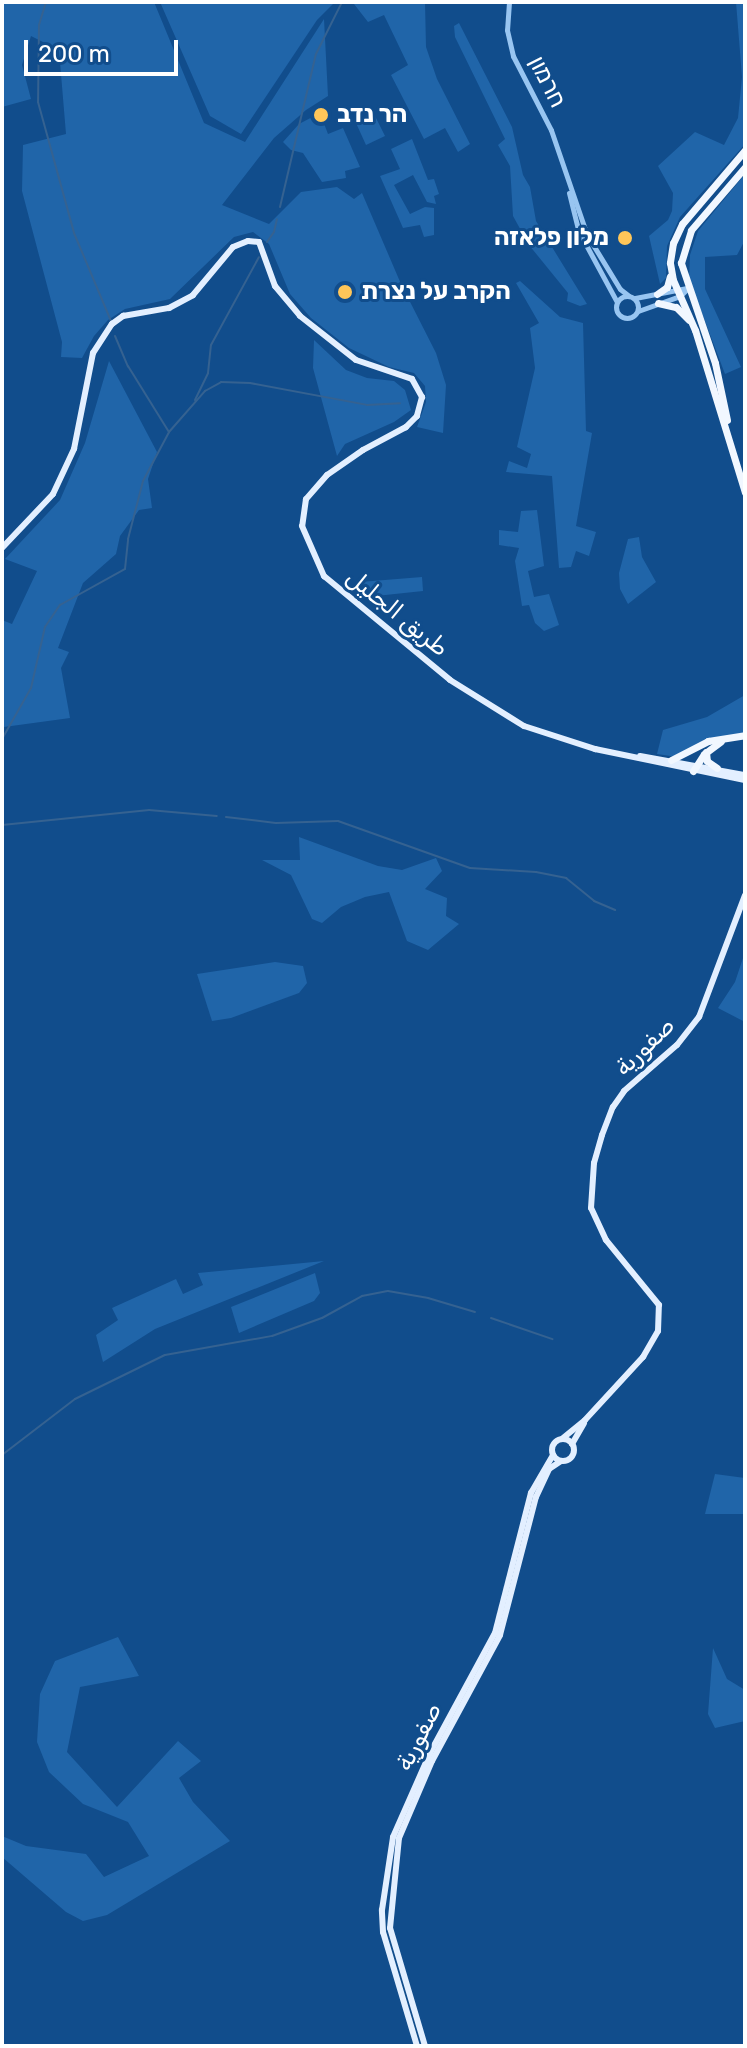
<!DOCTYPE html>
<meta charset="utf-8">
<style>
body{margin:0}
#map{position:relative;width:747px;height:2048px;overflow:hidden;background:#114d8c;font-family:Rubik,Vazirmatn,"Noto Sans Hebrew",sans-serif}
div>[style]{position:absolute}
.green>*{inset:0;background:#2065a9}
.stream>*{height:2px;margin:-1px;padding:0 1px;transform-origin:1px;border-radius:1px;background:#356291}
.tertiary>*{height:5px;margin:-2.5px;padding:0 2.5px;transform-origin:2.5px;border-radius:2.5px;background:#98c5f1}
.tertiary>.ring{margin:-2.5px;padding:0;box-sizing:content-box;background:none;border:5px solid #98c5f1;border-radius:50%}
.primary>*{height:6px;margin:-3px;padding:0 3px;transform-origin:3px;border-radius:3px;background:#e3efff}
.primary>.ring{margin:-3px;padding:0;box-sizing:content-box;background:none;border:6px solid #e3efff;border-radius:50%}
.trunk>*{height:7px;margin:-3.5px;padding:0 3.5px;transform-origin:3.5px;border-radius:3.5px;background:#f1f7ff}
.dots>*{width:22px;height:22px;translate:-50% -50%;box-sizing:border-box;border:4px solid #114d8c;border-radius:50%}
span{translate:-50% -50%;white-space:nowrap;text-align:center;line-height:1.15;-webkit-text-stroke:6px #114d8c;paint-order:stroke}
.street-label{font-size:24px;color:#fff}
.poi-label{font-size:24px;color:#fff;font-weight:700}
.left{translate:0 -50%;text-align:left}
.right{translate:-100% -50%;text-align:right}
.frame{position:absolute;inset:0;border:4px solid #fff;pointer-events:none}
.scale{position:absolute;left:24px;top:40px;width:154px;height:36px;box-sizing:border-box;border:4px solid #fff;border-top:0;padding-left:10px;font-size:24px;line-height:28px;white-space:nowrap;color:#fff;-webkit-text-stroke:6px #114d8c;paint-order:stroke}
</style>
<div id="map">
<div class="green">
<i style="clip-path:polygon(2px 2px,154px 2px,204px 123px,245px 142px,324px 19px,328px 96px,306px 110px,274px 138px,222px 205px,269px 224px,301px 192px,337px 187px,354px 199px,362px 193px,401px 284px,436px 353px,446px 385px,443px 433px,417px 427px,426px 402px,425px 386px,414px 373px,389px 367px,349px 348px,311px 318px,290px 294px,269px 244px,253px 232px,234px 237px,170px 299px,125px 309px,108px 320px,94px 336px,82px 358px,61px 357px,62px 342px,22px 191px,23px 145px,66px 134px,59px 50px,31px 36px,22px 65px,31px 99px,2px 107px)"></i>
<i style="clip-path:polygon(160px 2px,335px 2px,317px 20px,241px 134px,210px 116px)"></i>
<i style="clip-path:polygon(425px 2px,426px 47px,437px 79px,470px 144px,458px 152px,445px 128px,424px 139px,391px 75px,408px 65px,384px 15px,368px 22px,354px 4px,338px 3px)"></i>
<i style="clip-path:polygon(736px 2px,745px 2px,745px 144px,680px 217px,667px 246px,666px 278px,660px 284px,649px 236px,668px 220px,672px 211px,673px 193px,658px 166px,695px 132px,724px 145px,738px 118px,742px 77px)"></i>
<i style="clip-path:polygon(459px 23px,512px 127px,523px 175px,530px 187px,536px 221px,587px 304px,580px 306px,567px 301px,568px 293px,529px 245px,513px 216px,510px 166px,498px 145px,505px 139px,455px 37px,454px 26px)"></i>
<i style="clip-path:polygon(320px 113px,328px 134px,343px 128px,360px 167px,345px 171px,346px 178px,322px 182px,303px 153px,291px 150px,283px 142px,299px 124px)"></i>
<i style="clip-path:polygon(374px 114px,385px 136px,366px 145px,356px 123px)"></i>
<i style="clip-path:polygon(412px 139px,428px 180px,434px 179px,439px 194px,434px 196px,436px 204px,427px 202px,413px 175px,394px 185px,410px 214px,425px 207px,434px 208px,434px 235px,424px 237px,420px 225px,403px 228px,380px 176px,400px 169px,391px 149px)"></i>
<i style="clip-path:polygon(745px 174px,745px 240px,737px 255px,705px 257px,705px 289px,741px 367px,725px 374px,689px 279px,690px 255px,698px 231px)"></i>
<i style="clip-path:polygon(520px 281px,560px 317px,583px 323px,586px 431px,592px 433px,576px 526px,596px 532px,589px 556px,576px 551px,571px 567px,559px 568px,552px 476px,506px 472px,509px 461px,527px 468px,531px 454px,517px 447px,535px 368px,530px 328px,539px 323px,516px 283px)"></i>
<i style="clip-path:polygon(314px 340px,346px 370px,367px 378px,394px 381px,405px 390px,411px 410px,394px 422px,345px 444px,337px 456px,313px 368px)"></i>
<i style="clip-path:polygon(109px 361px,157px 452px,148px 479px,152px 508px,139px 510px,120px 536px,116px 554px,83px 583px,58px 648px,69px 652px,61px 668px,70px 718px,4px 727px,2px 620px,12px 624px,37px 571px,5px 559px,60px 500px,85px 443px)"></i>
<i style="clip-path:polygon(537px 510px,544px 566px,528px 571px,534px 597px,549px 594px,559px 625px,544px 631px,535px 623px,529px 605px,522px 606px,515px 561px,519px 548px,499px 545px,499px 530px,518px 532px,521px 511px)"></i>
<i style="clip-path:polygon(639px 537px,642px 557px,656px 582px,628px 604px,620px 589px,619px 573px,628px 539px)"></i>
<i style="clip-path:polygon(422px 577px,423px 591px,376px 596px,360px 582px)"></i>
<i style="clip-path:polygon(745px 695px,745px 733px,724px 737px,677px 757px,657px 754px,663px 730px,707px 717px)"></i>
<i style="clip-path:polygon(299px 837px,378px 866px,402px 870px,436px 858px,442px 871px,425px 889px,447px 898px,446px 916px,459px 924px,428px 950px,407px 941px,389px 892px,365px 897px,341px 907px,322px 923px,312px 919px,291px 875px,262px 860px,300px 860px)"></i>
<i style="clip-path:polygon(745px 952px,745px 1022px,718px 1008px,735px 982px)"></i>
<i style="clip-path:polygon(275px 962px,303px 966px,307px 983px,299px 993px,231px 1018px,212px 1021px,197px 974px)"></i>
<i style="clip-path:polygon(324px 1261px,155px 1329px,103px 1362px,96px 1335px,118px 1320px,112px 1308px,176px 1279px,183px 1294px,203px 1285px,198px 1273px)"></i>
<i style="clip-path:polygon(315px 1273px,320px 1293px,314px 1301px,239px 1333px,231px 1307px)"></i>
<i style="clip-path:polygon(715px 1474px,745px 1478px,745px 1514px,705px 1514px)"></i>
<i style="clip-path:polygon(118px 1637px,139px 1676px,80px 1687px,67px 1752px,117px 1807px,178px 1741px,201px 1761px,179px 1778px,193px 1802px,230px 1841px,107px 1915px,83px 1921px,66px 1912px,2px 1857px,2px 1836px,26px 1846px,86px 1854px,104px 1877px,149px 1856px,128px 1822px,83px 1804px,49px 1772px,37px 1742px,40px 1694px,55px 1661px)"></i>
<i style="clip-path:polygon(713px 1648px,727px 1679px,745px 1690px,745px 1721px,715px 1728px,708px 1714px)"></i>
</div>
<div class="stream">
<i style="left:46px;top:2px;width:24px;rotate:107deg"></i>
<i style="left:39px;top:25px;width:77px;rotate:90.7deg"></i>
<i style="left:38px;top:102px;width:136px;rotate:74.6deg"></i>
<i style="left:74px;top:233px;width:95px;rotate:67.2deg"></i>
<i style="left:280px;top:207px;width:157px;rotate:-76.8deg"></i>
<i style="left:316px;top:54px;width:58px;rotate:-63.4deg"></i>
<i style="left:267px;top:242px;width:12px;rotate:-55deg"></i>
<i style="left:274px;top:232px;width:13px;rotate:-77deg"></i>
<i style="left:115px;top:336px;width:33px;rotate:67deg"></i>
<i style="left:128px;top:366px;width:78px;rotate:58.2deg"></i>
<i style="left:195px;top:400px;width:30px;rotate:-64deg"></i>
<i style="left:208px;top:373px;width:28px;rotate:-84deg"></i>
<i style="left:211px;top:345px;width:100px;rotate:-61.4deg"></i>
<i style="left:2px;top:739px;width:59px;rotate:-60.4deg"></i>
<i style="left:31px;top:688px;width:63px;rotate:-77.1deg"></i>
<i style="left:45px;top:627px;width:27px;rotate:-56deg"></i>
<i style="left:60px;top:605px;width:74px;rotate:-29deg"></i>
<i style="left:125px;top:569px;width:30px;rotate:-84deg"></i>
<i style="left:128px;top:539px;width:60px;rotate:-75.5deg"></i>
<i style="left:143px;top:481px;width:55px;rotate:-62deg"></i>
<i style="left:169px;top:432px;width:55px;rotate:-48.7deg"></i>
<i style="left:205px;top:391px;width:18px;rotate:-29deg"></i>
<i style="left:221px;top:382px;width:29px;rotate:2deg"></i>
<i style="left:250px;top:383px;width:119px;rotate:10.6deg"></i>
<i style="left:367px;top:405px;width:33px;rotate:-3deg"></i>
<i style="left:226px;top:817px;width:50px;rotate:6.8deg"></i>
<i style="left:276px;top:823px;width:62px;rotate:-1.8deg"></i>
<i style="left:338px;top:821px;width:140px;rotate:19.6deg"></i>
<i style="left:470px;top:868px;width:66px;rotate:3.5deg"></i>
<i style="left:536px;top:872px;width:31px;rotate:11deg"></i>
<i style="left:566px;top:878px;width:36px;rotate:39deg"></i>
<i style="left:594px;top:901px;width:23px;rotate:23deg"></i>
<i style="left:2px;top:825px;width:148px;rotate:-5.8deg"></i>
<i style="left:149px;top:810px;width:68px;rotate:5deg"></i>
<i style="left:491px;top:1318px;width:65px;rotate:19deg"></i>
<i style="left:2px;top:1455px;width:92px;rotate:-37.5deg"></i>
<i style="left:75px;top:1399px;width:100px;rotate:-26.1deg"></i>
<i style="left:165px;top:1355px;width:109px;rotate:-10.1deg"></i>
<i style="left:272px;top:1336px;width:53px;rotate:-19.8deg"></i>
<i style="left:322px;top:1318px;width:46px;rotate:-28.8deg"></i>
<i style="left:362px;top:1296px;width:26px;rotate:-11deg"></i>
<i style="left:388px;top:1291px;width:41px;rotate:9.9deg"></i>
<i style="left:428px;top:1298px;width:49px;rotate:16.6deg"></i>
</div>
<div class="tertiary">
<i style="left:509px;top:2px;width:28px;rotate:94deg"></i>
<i style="left:507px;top:30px;width:27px;rotate:77deg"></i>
<i style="left:513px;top:56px;width:83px;rotate:62.8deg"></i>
<i style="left:551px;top:130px;width:111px;rotate:71.1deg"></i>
<i style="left:587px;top:235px;width:63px;rotate:58.6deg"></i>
<i style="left:620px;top:289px;width:11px;rotate:38deg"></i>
<i style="left:569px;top:193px;width:38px;rotate:76deg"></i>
<i style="left:578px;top:230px;width:82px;rotate:61.6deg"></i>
<i class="ring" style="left:616px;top:296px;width:17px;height:17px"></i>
<i style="left:635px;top:298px;width:53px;rotate:-10.9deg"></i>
<i style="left:638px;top:311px;width:45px;rotate:-19.7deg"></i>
<i style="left:680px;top:296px;width:11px;rotate:-45deg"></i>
</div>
<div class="primary">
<i style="left:2px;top:548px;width:74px;rotate:-46.6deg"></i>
<i style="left:53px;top:494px;width:50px;rotate:-65deg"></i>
<i style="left:74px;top:449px;width:98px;rotate:-78.8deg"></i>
<i style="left:93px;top:353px;width:35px;rotate:-57deg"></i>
<i style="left:112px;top:324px;width:14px;rotate:-36deg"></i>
<i style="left:123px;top:316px;width:47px;rotate:-9.9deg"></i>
<i style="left:169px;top:308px;width:27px;rotate:-28deg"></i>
<i style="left:193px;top:295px;width:62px;rotate:-50.2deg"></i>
<i style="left:233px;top:247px;width:16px;rotate:-22deg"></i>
<i style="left:248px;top:241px;width:11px;rotate:5deg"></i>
<i style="left:259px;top:242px;width:47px;rotate:70deg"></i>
<i style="left:275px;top:286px;width:39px;rotate:50deg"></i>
<i style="left:300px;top:316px;width:71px;rotate:38.2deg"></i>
<i style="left:356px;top:360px;width:59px;rotate:18.7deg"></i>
<i style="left:412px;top:379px;width:21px;rotate:61deg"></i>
<i style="left:422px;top:397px;width:20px;rotate:105deg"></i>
<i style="left:417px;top:416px;width:16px;rotate:135deg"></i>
<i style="left:406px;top:427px;width:49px;rotate:151.9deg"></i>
<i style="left:363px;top:450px;width:44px;rotate:145.2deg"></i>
<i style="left:327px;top:475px;width:32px;rotate:131deg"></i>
<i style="left:306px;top:499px;width:27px;rotate:98deg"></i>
<i style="left:302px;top:526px;width:55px;rotate:66.3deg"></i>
<i style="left:324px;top:576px;width:163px;rotate:39.5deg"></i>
<i style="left:450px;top:680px;width:87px;rotate:31.9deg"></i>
<i style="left:524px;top:726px;width:75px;rotate:17.9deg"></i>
<i style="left:595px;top:749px;width:153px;rotate:11.7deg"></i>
<i style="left:640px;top:756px;width:107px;rotate:10.3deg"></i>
<i style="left:563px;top:1438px;width:28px;rotate:-39deg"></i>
<i style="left:585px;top:1420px;width:86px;rotate:-47.4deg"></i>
<i style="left:643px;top:1357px;width:30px;rotate:-60deg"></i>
<i style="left:658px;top:1331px;width:26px;rotate:-88deg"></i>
<i style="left:659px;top:1305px;width:84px;rotate:-129.2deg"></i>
<i style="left:606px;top:1240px;width:35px;rotate:-115deg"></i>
<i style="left:591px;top:1208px;width:45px;rotate:-86.2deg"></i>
<i style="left:594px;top:1163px;width:29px;rotate:-74deg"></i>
<i style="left:602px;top:1135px;width:30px;rotate:-69deg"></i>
<i style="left:613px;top:1107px;width:19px;rotate:-55deg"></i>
<i style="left:624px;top:1091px;width:70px;rotate:-41deg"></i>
<i style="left:677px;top:1045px;width:36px;rotate:-52deg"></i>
<i style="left:699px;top:1017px;width:130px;rotate:-69.3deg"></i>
<i class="ring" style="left:552px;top:1439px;width:16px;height:16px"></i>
<i style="left:572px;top:1444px;width:24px;rotate:-60deg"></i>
<i style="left:417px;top:2046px;width:119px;rotate:-106.6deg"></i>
<i style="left:383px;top:1932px;width:22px;rotate:-93deg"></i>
<i style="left:382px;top:1910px;width:74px;rotate:-81.4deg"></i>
<i style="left:393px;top:1837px;width:92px;rotate:-66.2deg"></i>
<i style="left:430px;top:1753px;width:136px;rotate:-61.6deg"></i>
<i style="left:495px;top:1633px;width:145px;rotate:-75.6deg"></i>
<i style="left:531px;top:1493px;width:44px;rotate:-59.9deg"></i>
<i style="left:425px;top:2046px;width:123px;rotate:-106.5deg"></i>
<i style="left:390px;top:1928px;width:90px;rotate:-84.3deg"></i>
<i style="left:399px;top:1838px;width:84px;rotate:-66.8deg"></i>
<i style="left:432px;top:1761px;width:143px;rotate:-61.6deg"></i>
<i style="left:500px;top:1635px;width:143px;rotate:-75.4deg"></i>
<i style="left:536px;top:1497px;width:31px;rotate:-65deg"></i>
<i style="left:549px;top:1469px;width:14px;rotate:-34deg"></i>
</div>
<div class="trunk">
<i style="left:745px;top:150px;width:97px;rotate:130.4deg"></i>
<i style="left:682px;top:224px;width:21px;rotate:115deg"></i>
<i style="left:673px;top:243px;width:20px;rotate:99deg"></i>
<i style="left:670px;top:263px;width:17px;rotate:80deg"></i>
<i style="left:673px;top:280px;width:55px;rotate:66.3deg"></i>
<i style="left:695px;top:330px;width:170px;rotate:72.9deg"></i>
<i style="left:657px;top:294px;width:12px;rotate:-35deg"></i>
<i style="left:667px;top:287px;width:11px;rotate:-75deg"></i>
<i style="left:658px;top:303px;width:18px;rotate:13deg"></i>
<i style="left:676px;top:307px;width:18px;rotate:45deg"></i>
<i style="left:727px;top:420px;width:58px;rotate:-101.9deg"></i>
<i style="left:715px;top:363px;width:106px;rotate:-108.8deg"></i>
<i style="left:681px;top:263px;width:34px;rotate:-73deg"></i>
<i style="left:691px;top:230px;width:83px;rotate:-49.4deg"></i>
<i style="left:706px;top:752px;width:9px;rotate:84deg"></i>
<i style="left:707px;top:761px;width:12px;rotate:35deg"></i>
<i style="left:671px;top:760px;width:42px;rotate:-27.2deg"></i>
<i style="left:708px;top:741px;width:37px;rotate:-9deg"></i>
<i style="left:693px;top:771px;width:20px;rotate:-57deg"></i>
<i style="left:704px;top:754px;width:21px;rotate:-37deg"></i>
</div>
<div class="dots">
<i style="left:321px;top:115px;background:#ffc659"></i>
<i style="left:625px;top:238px;background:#ffc659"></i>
<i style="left:345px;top:292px;background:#ffc659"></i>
</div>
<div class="street-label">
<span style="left:547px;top:82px;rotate:63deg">חרמון</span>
<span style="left:397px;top:613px;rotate:39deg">طريق الجليل</span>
<span style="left:645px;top:1047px;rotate:-44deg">صفورية</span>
<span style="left:419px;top:1737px;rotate:-63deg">صفورية</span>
</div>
<div class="poi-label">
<span class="left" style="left:337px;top:115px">הר נדב</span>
<span class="right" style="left:609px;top:238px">מלון פלאזה</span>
<span class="left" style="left:361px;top:292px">הקרב על נצרת</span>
</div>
<div class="frame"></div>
<div class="scale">200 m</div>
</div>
